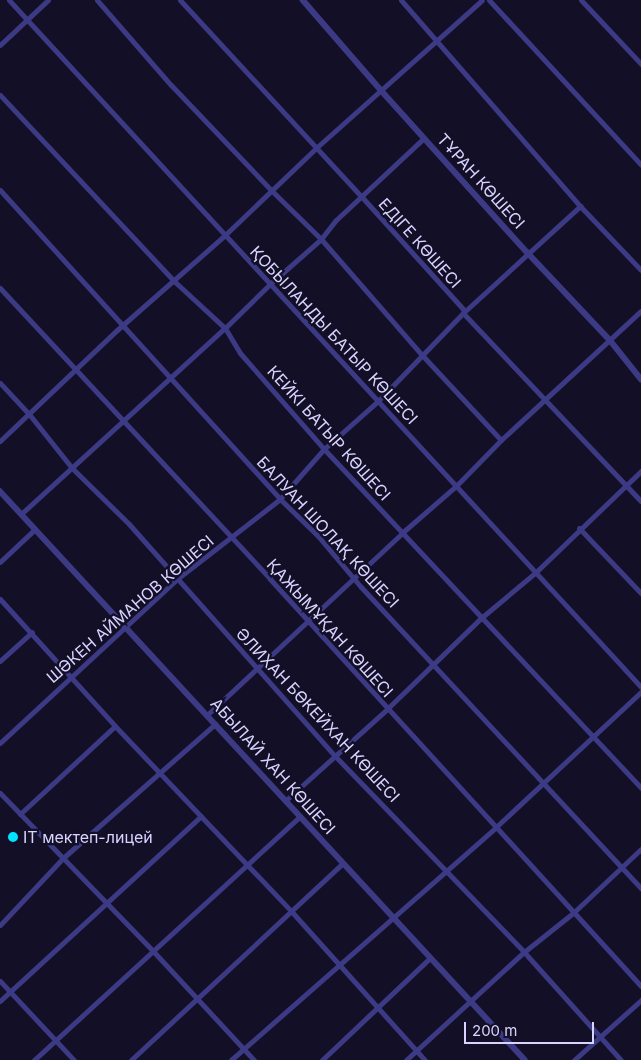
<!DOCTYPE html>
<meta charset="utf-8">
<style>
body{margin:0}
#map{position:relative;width:641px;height:1060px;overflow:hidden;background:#130f26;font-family:Inter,sans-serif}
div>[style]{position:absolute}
.minor>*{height:5px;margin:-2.5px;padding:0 2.5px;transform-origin:2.5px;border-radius:2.5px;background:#3d3a85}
.tertiary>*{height:5.5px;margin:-2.75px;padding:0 2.75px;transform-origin:2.75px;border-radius:2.75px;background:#3d3a85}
.dots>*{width:14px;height:14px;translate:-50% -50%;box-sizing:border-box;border:2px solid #130f26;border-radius:50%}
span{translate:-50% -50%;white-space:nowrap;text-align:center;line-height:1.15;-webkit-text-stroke:4.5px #130f26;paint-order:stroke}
.street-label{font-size:16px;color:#d9d4ff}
.poi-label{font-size:16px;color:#d9d4ff}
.left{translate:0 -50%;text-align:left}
.scale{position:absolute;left:464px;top:1022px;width:130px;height:22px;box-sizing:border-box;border:2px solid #d9d4ff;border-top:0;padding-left:6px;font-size:15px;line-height:18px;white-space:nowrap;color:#d9d4ff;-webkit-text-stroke:4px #130f26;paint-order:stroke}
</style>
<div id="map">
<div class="minor">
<i style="left:9px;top:0;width:933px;rotate:47.39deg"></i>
<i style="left:97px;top:0;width:113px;rotate:49deg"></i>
<i style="left:171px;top:85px;width:145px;rotate:46.4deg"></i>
<i style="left:271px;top:190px;width:70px;rotate:44.4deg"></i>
<i style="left:321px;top:239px;width:154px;rotate:49deg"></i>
<i style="left:422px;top:355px;width:116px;rotate:47.1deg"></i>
<i style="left:180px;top:0;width:267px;rotate:47.3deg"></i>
<i style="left:361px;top:196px;width:154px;rotate:47.9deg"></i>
<i style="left:464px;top:310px;width:3px;rotate:108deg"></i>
<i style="left:463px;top:313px;width:259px;rotate:46.6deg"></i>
<i style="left:401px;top:0;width:273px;rotate:49deg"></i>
<i style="left:580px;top:206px;width:88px;rotate:46.4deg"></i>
<i style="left:489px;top:0;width:224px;rotate:47.3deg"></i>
<i style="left:581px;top:0;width:88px;rotate:46.8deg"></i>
<i style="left:0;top:45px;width:66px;rotate:-43.2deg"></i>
<i style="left:0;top:95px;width:255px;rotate:46.9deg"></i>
<i style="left:174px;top:281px;width:69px;rotate:42.7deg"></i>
<i style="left:225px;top:328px;width:29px;rotate:59deg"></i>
<i style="left:240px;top:353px;width:128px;rotate:48.8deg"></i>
<i style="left:324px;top:449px;width:464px;rotate:46.9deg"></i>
<i style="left:0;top:190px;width:417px;rotate:47.8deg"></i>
<i style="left:280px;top:499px;width:53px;rotate:44.2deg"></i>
<i style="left:318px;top:536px;width:67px;rotate:49.9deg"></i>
<i style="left:361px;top:587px;width:411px;rotate:47.1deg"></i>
<i style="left:0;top:288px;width:397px;rotate:47.1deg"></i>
<i style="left:270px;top:579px;width:551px;rotate:47.65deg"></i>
<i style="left:0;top:383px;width:42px;rotate:46.9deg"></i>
<i style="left:29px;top:414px;width:69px;rotate:51.5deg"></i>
<i style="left:72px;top:468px;width:80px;rotate:44.5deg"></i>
<i style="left:129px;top:524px;width:312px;rotate:48.4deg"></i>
<i style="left:336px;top:757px;width:271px;rotate:46deg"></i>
<i style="left:524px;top:952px;width:145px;rotate:48.1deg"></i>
<i style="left:0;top:441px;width:161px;rotate:-43.5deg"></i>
<i style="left:117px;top:330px;width:144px;rotate:-41.3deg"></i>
<i style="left:225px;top:235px;width:126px;rotate:-43.7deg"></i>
<i style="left:316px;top:148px;width:222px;rotate:-41.7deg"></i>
<i style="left:21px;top:514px;width:276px;rotate:-42.4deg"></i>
<i style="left:225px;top:328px;width:63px;rotate:-44.4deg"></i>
<i style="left:270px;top:284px;width:68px;rotate:-41.4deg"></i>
<i style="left:321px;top:239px;width:24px;rotate:-52deg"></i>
<i style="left:336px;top:220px;width:120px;rotate:-43deg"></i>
<i style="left:579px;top:528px;width:90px;rotate:46.4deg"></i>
<i style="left:0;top:562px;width:48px;rotate:-43.3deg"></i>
<i style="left:0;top:599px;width:171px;rotate:47.8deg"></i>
<i style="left:115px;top:726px;width:257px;rotate:46.4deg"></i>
<i style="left:292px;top:912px;width:199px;rotate:48.1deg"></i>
<i style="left:0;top:661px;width:43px;rotate:-42.2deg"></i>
<i style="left:207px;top:715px;width:268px;rotate:-43deg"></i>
<i style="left:403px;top:532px;width:70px;rotate:-41deg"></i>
<i style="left:456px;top:486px;width:64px;rotate:-45.6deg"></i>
<i style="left:501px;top:440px;width:190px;rotate:-42.7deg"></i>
<i style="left:0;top:743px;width:241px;rotate:-42.8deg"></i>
<i style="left:177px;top:579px;width:130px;rotate:-37.8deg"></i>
<i style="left:280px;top:499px;width:67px;rotate:-48.7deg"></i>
<i style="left:324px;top:449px;width:72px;rotate:-41.6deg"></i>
<i style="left:378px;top:401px;width:122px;rotate:-46deg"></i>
<i style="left:463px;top:313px;width:159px;rotate:-42.4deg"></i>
<i style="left:0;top:793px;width:220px;rotate:45.9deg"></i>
<i style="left:153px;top:951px;width:149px;rotate:47.2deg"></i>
<i style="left:285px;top:801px;width:137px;rotate:-42deg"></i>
<i style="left:387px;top:709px;width:131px;rotate:-44.1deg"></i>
<i style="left:481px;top:618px;width:72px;rotate:-39.9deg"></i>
<i style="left:536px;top:572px;width:146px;rotate:-43.9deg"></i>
<i style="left:20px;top:814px;width:129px;rotate:-42.8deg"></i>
<i style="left:0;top:925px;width:92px;rotate:-46.8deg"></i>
<i style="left:63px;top:858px;width:203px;rotate:-41.4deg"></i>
<i style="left:0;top:981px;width:108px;rotate:46.9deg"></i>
<i style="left:0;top:1001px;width:273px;rotate:-42.6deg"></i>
<i style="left:34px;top:1060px;width:361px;rotate:-42.5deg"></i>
<i style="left:131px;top:1060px;width:288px;rotate:-42.9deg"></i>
<i style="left:231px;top:1060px;width:353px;rotate:-41.3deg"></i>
<i style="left:496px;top:827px;width:198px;rotate:-43deg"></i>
<i style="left:322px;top:1060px;width:149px;rotate:-43.4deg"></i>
<i style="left:406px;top:1060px;width:160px;rotate:-42.5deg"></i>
<i style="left:524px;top:952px;width:63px;rotate:-38.5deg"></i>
<i style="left:573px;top:913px;width:93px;rotate:-43.3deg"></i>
<i style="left:574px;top:1060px;width:90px;rotate:-41.8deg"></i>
</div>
<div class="tertiary">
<i style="left:303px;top:0;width:119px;rotate:49.1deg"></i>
<i style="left:381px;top:90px;width:218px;rotate:48deg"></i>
<i style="left:527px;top:252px;width:121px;rotate:46.7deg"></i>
<i style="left:610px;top:340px;width:50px;rotate:51.5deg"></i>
<i style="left:0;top:491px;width:774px;rotate:47.3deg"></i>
</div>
<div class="dots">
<i style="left:13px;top:837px;background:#00e5ff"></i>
</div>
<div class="street-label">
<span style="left:481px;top:181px;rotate:48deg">ТҰРАН КӨШЕСІ</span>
<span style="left:420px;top:243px;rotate:48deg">ЕДІГЕ КӨШЕСІ</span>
<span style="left:334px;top:335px;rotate:47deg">ҚОБЫЛАНДЫ БАТЫР КӨШЕСІ</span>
<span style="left:329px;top:433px;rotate:48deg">КЕЙКІ БАТЫР КӨШЕСІ</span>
<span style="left:328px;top:532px;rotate:47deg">БАЛУАН ШОЛАҚ КӨШЕСІ</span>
<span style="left:130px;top:609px;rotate:-41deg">ШӘКЕН АЙМАНОВ КӨШЕСІ</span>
<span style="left:330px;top:628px;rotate:48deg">ҚАЖЫМҰҚАН КӨШЕСІ</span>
<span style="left:318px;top:715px;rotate:47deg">ӘЛИХАН БӨКЕЙХАН КӨШЕСІ</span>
<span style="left:273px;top:766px;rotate:48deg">АБЫЛАЙ ХАН КӨШЕСІ</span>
</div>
<div class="poi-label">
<span class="left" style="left:23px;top:837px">IT мектеп-лицей</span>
</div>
<div class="scale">200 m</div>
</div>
